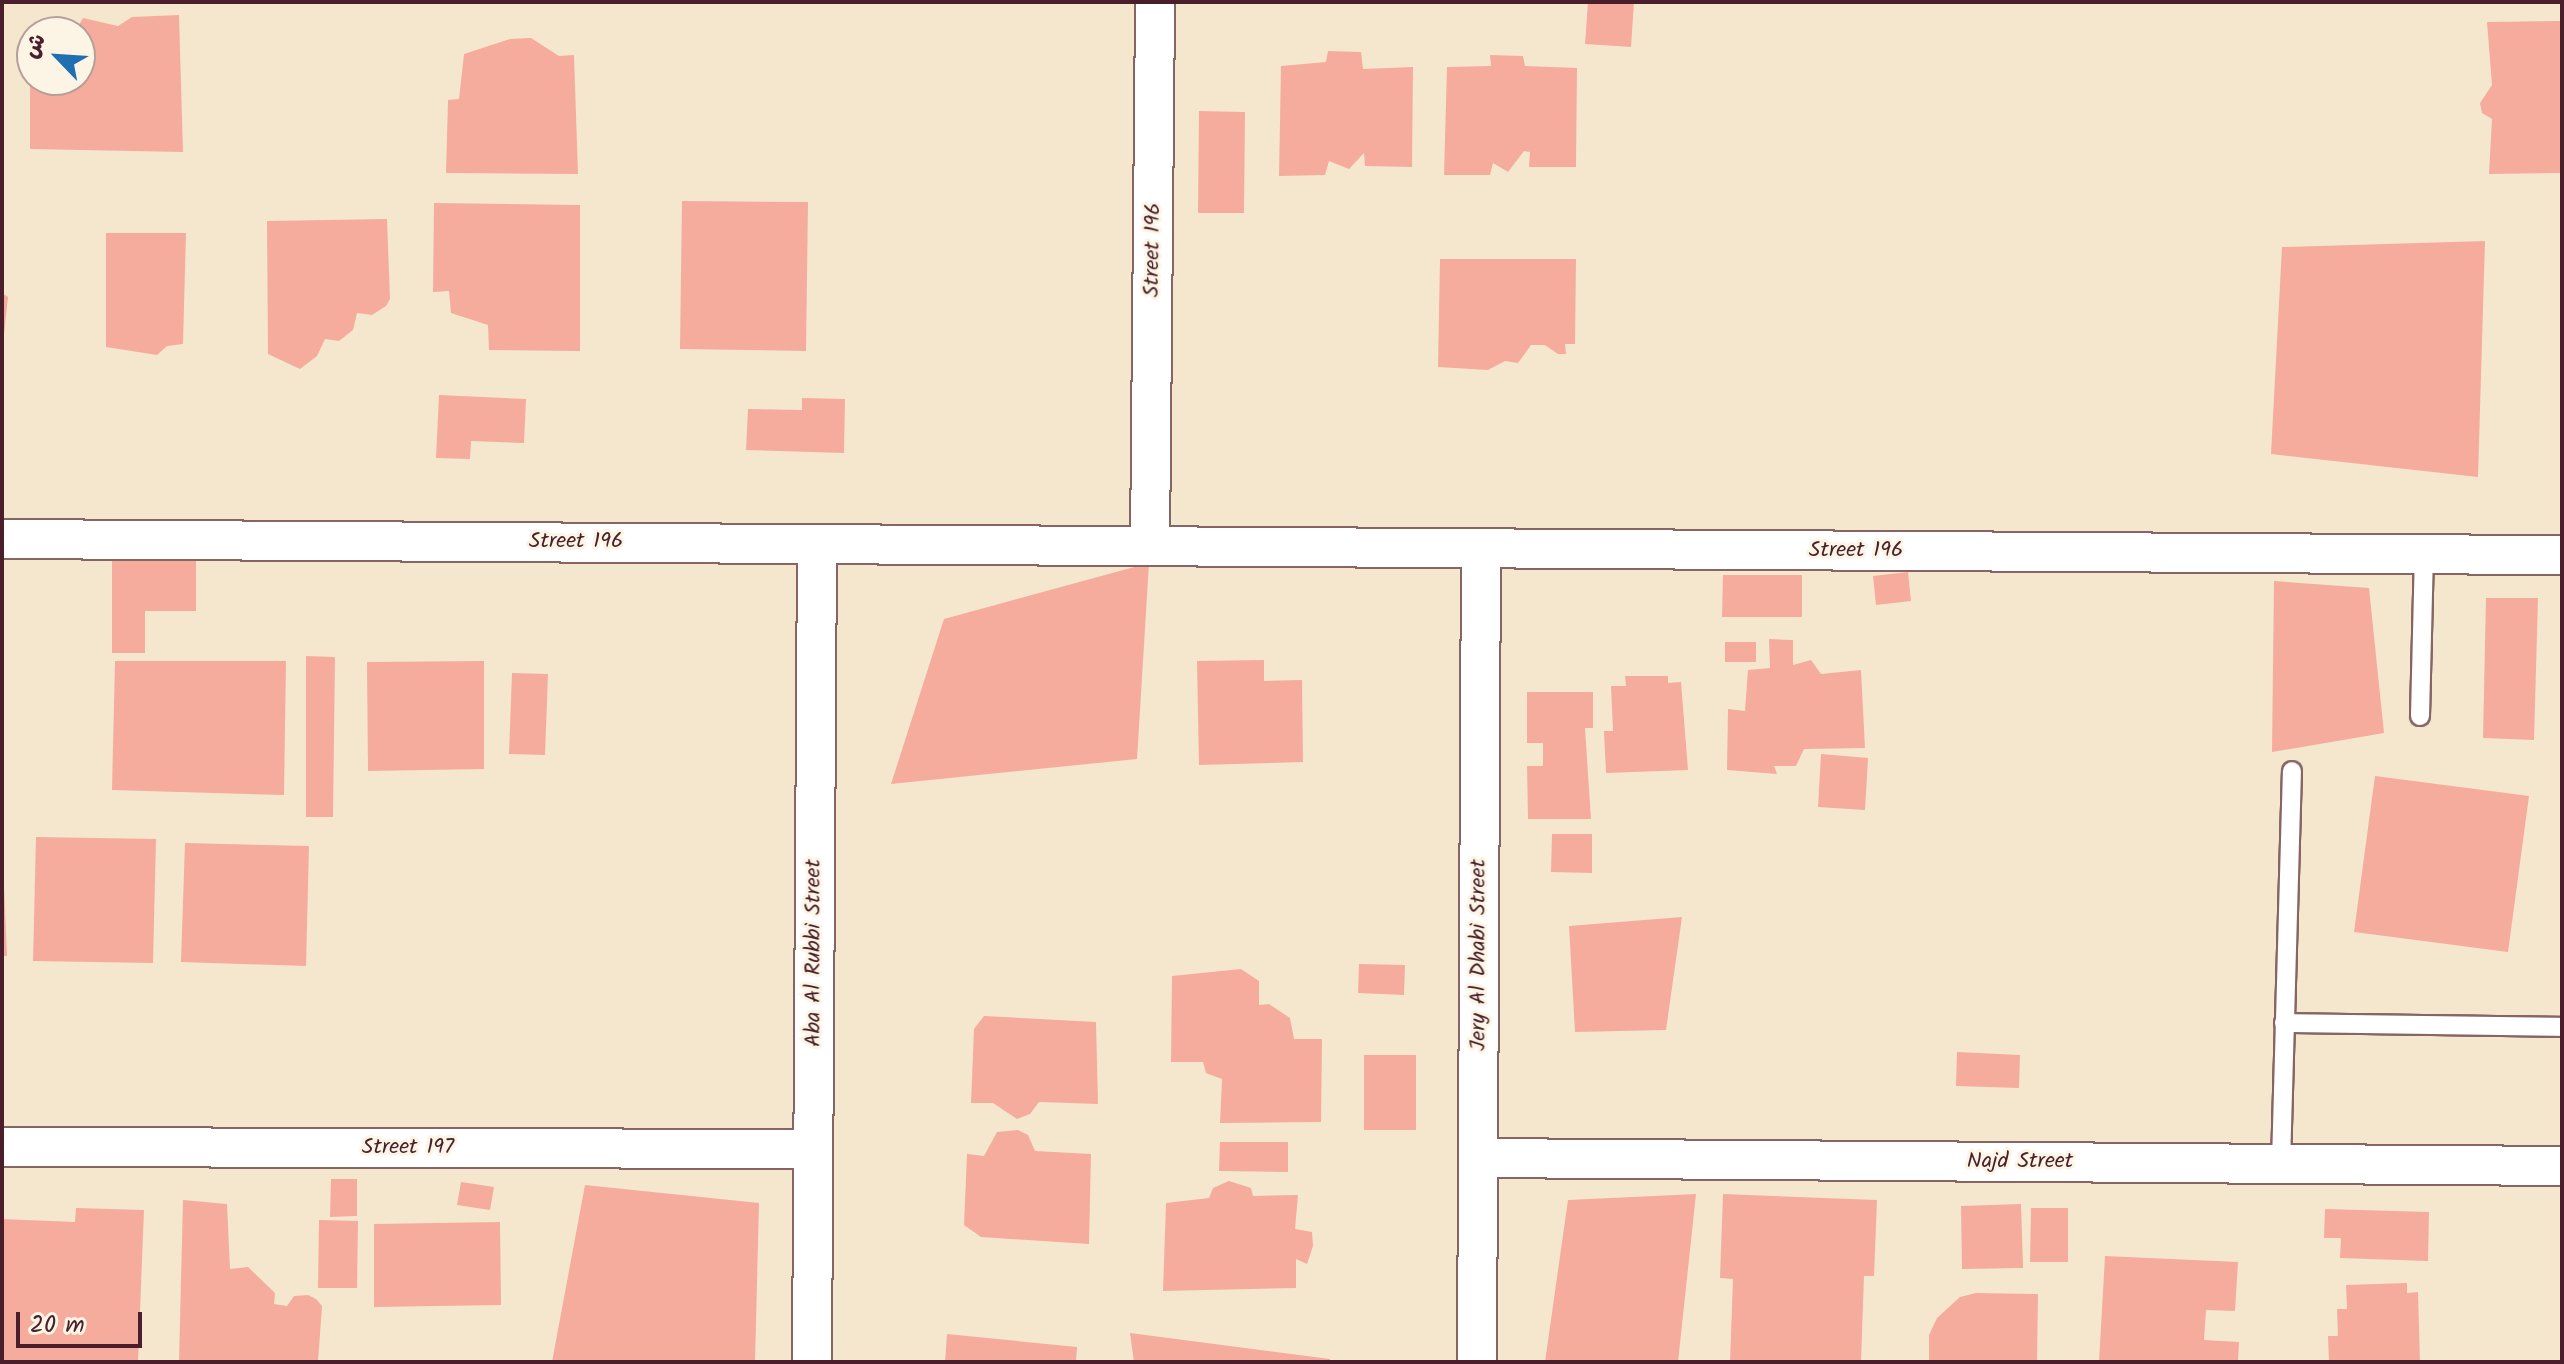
<!DOCTYPE html>
<meta charset="utf-8">
<style>
body{margin:0}
#map{position:relative;width:2564px;height:1364px;overflow:hidden;background:#f5e7ce;font-family:Kalam,"Playpen Sans Arabic",sans-serif}
div>[style]{position:absolute}
.building>*{inset:0;background:#f5ac9d}
.roads{filter:drop-shadow(2px 0 #866564) drop-shadow(-2px 0 #866564) drop-shadow(0 2px #866564) drop-shadow(0 -2px #866564)}
.lane>*{height:18px;margin:-9px;padding:0 9px;transform-origin:9px;border-radius:9px;background:#fff}
.street>*{height:38px;margin:-19px;padding:0 19px;transform-origin:19px;border-radius:19px;background:#fff}
span{translate:-50% -50%;white-space:nowrap;text-align:center;line-height:1.15;-webkit-text-stroke:6px #fcf5e5;paint-order:stroke}
.street-label{font-size:22px;color:#4a1f2b}
.frame{position:absolute;inset:0;border:4px solid #4a1f2b;pointer-events:none}
.north{position:absolute;left:16px;top:16px;width:80px;height:80px;box-sizing:border-box;background:#fcf5e5;border:2px solid #b59f9b;border-radius:50%;rotate:295deg;font-size:22px;font-weight:700;line-height:32px;text-align:center;color:#4a1f2b}
.north::after{content:'';display:block;margin:auto;width:28px;height:36px;background:#1f6fb2;clip-path:polygon(50% 0,100% 100%,50% 72%,0 100%)}
.scale{position:absolute;left:16px;top:1312px;width:126px;height:36px;box-sizing:border-box;border:4px solid #4a1f2b;border-top:0;padding-left:10px;font-size:24px;line-height:28px;white-space:nowrap;color:#4a1f2b;-webkit-text-stroke:6px #fcf5e5;paint-order:stroke}
</style>
<div id="map">
<div class="building">
<i style="clip-path:polygon(1588px 2px,1634px 2px,1631px 47px,1585px 44px)"></i>
<i style="clip-path:polygon(179px 15px,183px 152px,30px 149px,30px 80px,80px 80px,80px 32px,75px 32px,83px 18px,118px 26px,132px 17px)"></i>
<i style="clip-path:polygon(2562px 21px,2562px 173px,2489px 174px,2492px 119px,2482px 113px,2480px 103px,2492px 85px,2487px 22px)"></i>
<i style="clip-path:polygon(531px 38px,559px 56px,574px 55px,578px 174px,446px 173px,448px 100px,459px 99px,464px 54px,510px 39px)"></i>
<i style="clip-path:polygon(1328px 51px,1361px 52px,1363px 69px,1413px 67px,1412px 167px,1365px 166px,1364px 153px,1349px 169px,1329px 161px,1325px 175px,1279px 176px,1281px 66px,1326px 62px)"></i>
<i style="clip-path:polygon(1490px 55px,1523px 56px,1525px 66px,1577px 68px,1576px 167px,1529px 167px,1530px 152px,1524px 151px,1508px 172px,1493px 163px,1490px 175px,1444px 175px,1447px 67px,1491px 66px)"></i>
<i style="clip-path:polygon(1199px 111px,1245px 112px,1244px 213px,1198px 213px)"></i>
<i style="clip-path:polygon(682px 201px,808px 202px,806px 351px,680px 349px)"></i>
<i style="clip-path:polygon(434px 203px,580px 205px,580px 351px,489px 350px,488px 325px,451px 313px,449px 291px,433px 292px)"></i>
<i style="clip-path:polygon(387px 219px,390px 299px,386px 306px,372px 315px,357px 313px,353px 330px,339px 341px,325px 339px,317px 356px,300px 369px,268px 354px,267px 221px)"></i>
<i style="clip-path:polygon(106px 233px,186px 233px,183px 344px,167px 346px,157px 355px,106px 347px)"></i>
<i style="clip-path:polygon(2485px 241px,2478px 477px,2271px 454px,2282px 247px)"></i>
<i style="clip-path:polygon(1440px 259px,1576px 259px,1575px 344px,1565px 344px,1566px 354px,1558px 354px,1545px 345px,1531px 345px,1518px 363px,1505px 361px,1488px 370px,1438px 367px)"></i>
<i style="clip-path:polygon(2px 293px,8px 297px,4px 334px,2px 334px)"></i>
<i style="clip-path:polygon(439px 395px,526px 399px,524px 443px,471px 441px,470px 459px,436px 458px)"></i>
<i style="clip-path:polygon(802px 398px,845px 399px,844px 453px,746px 450px,748px 409px,802px 410px)"></i>
<i style="clip-path:polygon(112px 561px,196px 561px,196px 611px,145px 611px,145px 653px,112px 653px)"></i>
<i style="clip-path:polygon(1149px 563px,1137px 759px,891px 784px,944px 619px)"></i>
<i style="clip-path:polygon(1908px 572px,1911px 601px,1876px 605px,1873px 576px)"></i>
<i style="clip-path:polygon(1723px 575px,1802px 575px,1802px 617px,1722px 617px)"></i>
<i style="clip-path:polygon(2274px 581px,2369px 588px,2384px 733px,2272px 752px)"></i>
<i style="clip-path:polygon(2486px 598px,2538px 598px,2534px 740px,2483px 738px)"></i>
<i style="clip-path:polygon(1769px 639px,1793px 640px,1793px 665px,1811px 660px,1821px 674px,1861px 670px,1865px 748px,1804px 749px,1796px 766px,1774px 766px,1777px 774px,1727px 770px,1728px 709px,1745px 711px,1748px 670px,1770px 668px)"></i>
<i style="clip-path:polygon(1725px 642px,1756px 642px,1756px 662px,1725px 662px)"></i>
<i style="clip-path:polygon(306px 656px,335px 657px,333px 817px,306px 817px)"></i>
<i style="clip-path:polygon(1264px 660px,1264px 681px,1302px 680px,1303px 762px,1199px 765px,1197px 661px)"></i>
<i style="clip-path:polygon(115px 661px,286px 661px,284px 795px,112px 790px)"></i>
<i style="clip-path:polygon(484px 661px,484px 769px,368px 771px,367px 662px)"></i>
<i style="clip-path:polygon(512px 673px,548px 674px,545px 755px,509px 754px)"></i>
<i style="clip-path:polygon(1625px 676px,1668px 676px,1668px 683px,1681px 682px,1688px 770px,1606px 773px,1604px 731px,1613px 731px,1611px 686px,1626px 686px)"></i>
<i style="clip-path:polygon(1527px 692px,1593px 692px,1593px 728px,1585px 728px,1591px 819px,1528px 819px,1527px 766px,1543px 766px,1543px 743px,1527px 743px)"></i>
<i style="clip-path:polygon(1821px 754px,1868px 758px,1865px 810px,1818px 807px)"></i>
<i style="clip-path:polygon(2375px 776px,2529px 796px,2508px 952px,2354px 932px)"></i>
<i style="clip-path:polygon(1552px 834px,1592px 834px,1592px 873px,1551px 872px)"></i>
<i style="clip-path:polygon(36px 837px,156px 839px,153px 963px,33px 961px)"></i>
<i style="clip-path:polygon(2px 840px,7px 956px,2px 956px)"></i>
<i style="clip-path:polygon(185px 843px,309px 846px,306px 966px,181px 962px)"></i>
<i style="clip-path:polygon(1682px 917px,1666px 1030px,1575px 1032px,1569px 926px)"></i>
<i style="clip-path:polygon(1359px 964px,1405px 965px,1404px 995px,1358px 993px)"></i>
<i style="clip-path:polygon(1241px 969px,1259px 981px,1259px 1005px,1269px 1004px,1290px 1018px,1294px 1039px,1322px 1039px,1321px 1122px,1220px 1123px,1222px 1079px,1206px 1073px,1203px 1062px,1171px 1062px,1172px 976px)"></i>
<i style="clip-path:polygon(984px 1016px,1096px 1022px,1098px 1104px,1039px 1102px,1030px 1114px,1017px 1119px,993px 1103px,971px 1103px,974px 1029px)"></i>
<i style="clip-path:polygon(1957px 1052px,2020px 1055px,2019px 1088px,1956px 1086px)"></i>
<i style="clip-path:polygon(1364px 1055px,1416px 1055px,1416px 1130px,1364px 1130px)"></i>
<i style="clip-path:polygon(1018px 1130px,1028px 1135px,1035px 1151px,1091px 1154px,1089px 1244px,981px 1237px,964px 1225px,967px 1154px,984px 1156px,997px 1132px)"></i>
<i style="clip-path:polygon(1220px 1142px,1288px 1142px,1288px 1172px,1219px 1171px)"></i>
<i style="clip-path:polygon(331px 1179px,357px 1179px,357px 1216px,330px 1217px)"></i>
<i style="clip-path:polygon(1229px 1181px,1251px 1188px,1253px 1196px,1298px 1195px,1295px 1229px,1312px 1232px,1313px 1246px,1307px 1264px,1296px 1259px,1296px 1288px,1163px 1291px,1166px 1203px,1209px 1198px,1213px 1188px)"></i>
<i style="clip-path:polygon(461px 1182px,494px 1187px,490px 1210px,457px 1205px)"></i>
<i style="clip-path:polygon(585px 1185px,759px 1203px,755px 1362px,552px 1362px)"></i>
<i style="clip-path:polygon(1696px 1194px,1678px 1362px,1545px 1362px,1568px 1200px)"></i>
<i style="clip-path:polygon(1723px 1194px,1877px 1200px,1874px 1276px,1864px 1276px,1861px 1362px,1730px 1362px,1733px 1279px,1720px 1278px)"></i>
<i style="clip-path:polygon(183px 1200px,227px 1204px,230px 1269px,248px 1267px,275px 1293px,274px 1304px,287px 1306px,294px 1296px,308px 1295px,316px 1299px,322px 1306px,318px 1362px,179px 1362px)"></i>
<i style="clip-path:polygon(2021px 1204px,2023px 1268px,1962px 1269px,1961px 1206px)"></i>
<i style="clip-path:polygon(76px 1208px,144px 1210px,138px 1362px,2px 1362px,2px 1219px,75px 1222px)"></i>
<i style="clip-path:polygon(2031px 1208px,2068px 1208px,2068px 1262px,2030px 1262px)"></i>
<i style="clip-path:polygon(2325px 1209px,2429px 1212px,2428px 1261px,2340px 1258px,2341px 1238px,2324px 1238px)"></i>
<i style="clip-path:polygon(319px 1220px,358px 1221px,357px 1288px,318px 1288px)"></i>
<i style="clip-path:polygon(500px 1222px,501px 1305px,374px 1307px,374px 1224px)"></i>
<i style="clip-path:polygon(2105px 1256px,2238px 1262px,2235px 1311px,2206px 1310px,2204px 1340px,2239px 1342px,2238px 1362px,2099px 1362px)"></i>
<i style="clip-path:polygon(2407px 1283px,2407px 1293px,2418px 1292px,2420px 1362px,2329px 1362px,2328px 1336px,2338px 1336px,2337px 1309px,2347px 1309px,2346px 1285px)"></i>
<i style="clip-path:polygon(1976px 1293px,2038px 1294px,2037px 1362px,1929px 1362px,1929px 1335px,1937px 1318px,1960px 1297px)"></i>
<i style="clip-path:polygon(1130px 1333px,1330px 1359px,1330px 1362px,1134px 1362px)"></i>
<i style="clip-path:polygon(947px 1334px,1077px 1347px,1076px 1362px,945px 1362px)"></i>
</div>
<div class="roads">
<div class="lane">
<i style="left:2420px;top:716px;width:162px;rotate:-88.6deg"></i>
<i style="left:2284px;top:1023px;width:278px;rotate:0.8deg"></i>
<i style="left:2281px;top:1163px;width:392px;rotate:-88.4deg"></i>
</div>
<div class="street">
<i style="left:2px;top:539px;width:2560px;rotate:0.36deg"></i>
<i style="left:1150px;top:546px;width:544px;rotate:-89.47deg"></i>
<i style="left:2px;top:1147px;width:811px;rotate:0.14deg"></i>
<i style="left:1478px;top:1158px;width:1084px;rotate:0.42deg"></i>
<i style="left:812px;top:1362px;width:818px;rotate:-89.65deg"></i>
<i style="left:1477px;top:1362px;width:814px;rotate:-89.72deg"></i>
</div>
</div>
<div class="street-label">
<span style="left:1153px;top:250px;rotate:-89deg">Street 196</span>
<span style="left:576px;top:542px">Street 196</span>
<span style="left:1856px;top:551px">Street 196</span>
<span style="left:814px;top:953px;rotate:-90deg">Aba Al Rubbi Street</span>
<span style="left:1479px;top:955px;rotate:-90deg">Jery Al Dhabi Street</span>
<span style="left:408px;top:1148px">Street 197</span>
<span style="left:2020px;top:1162px">Najd Street</span>
</div>
<div class="frame"></div>
<div class="north">ش</div>
<div class="scale">20 m</div>
</div>
